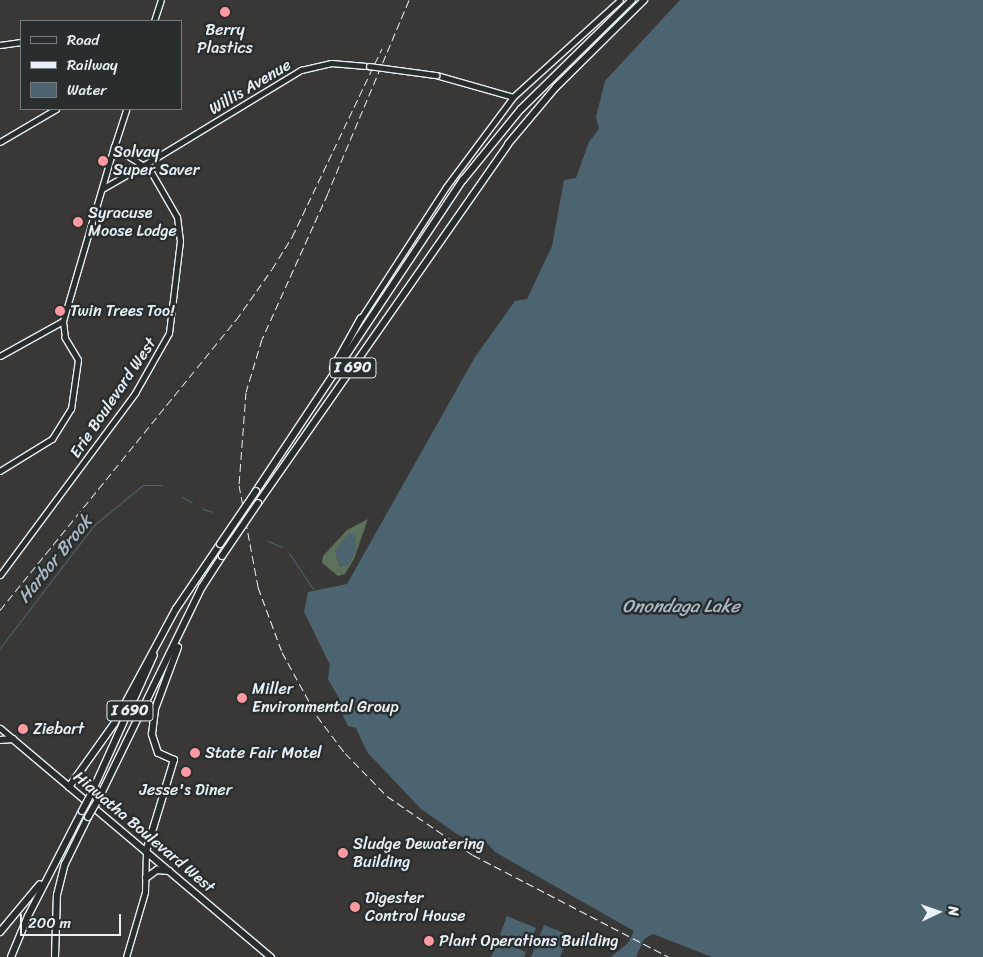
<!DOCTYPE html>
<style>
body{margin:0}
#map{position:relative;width:983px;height:957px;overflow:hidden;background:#393837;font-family:Sriracha,sans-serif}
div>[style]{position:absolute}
.green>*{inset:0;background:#5c705b}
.water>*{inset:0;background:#4b6470}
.stream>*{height:1px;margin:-0.5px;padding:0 0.5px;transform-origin:0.5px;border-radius:0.5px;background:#4b6470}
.roads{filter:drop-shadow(1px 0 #e8f1f8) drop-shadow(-1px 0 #e8f1f8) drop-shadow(0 1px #e8f1f8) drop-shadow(0 -1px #e8f1f8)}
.tertiary>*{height:4.5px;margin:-2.25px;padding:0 2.25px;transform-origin:2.25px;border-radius:2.25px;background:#2a2d2e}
.secondary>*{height:5px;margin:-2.5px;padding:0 2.5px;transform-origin:2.5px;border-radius:2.5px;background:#2a2d2e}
.primary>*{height:5.5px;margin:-2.75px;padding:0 2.75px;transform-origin:2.75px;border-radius:2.75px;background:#2a2d2e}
.motorway>*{height:6px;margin:-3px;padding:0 3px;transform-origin:3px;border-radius:3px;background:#2a2d2e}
.rail>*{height:1px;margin-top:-0.5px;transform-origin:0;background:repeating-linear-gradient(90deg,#e8f1f8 0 8px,transparent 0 12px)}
.bridges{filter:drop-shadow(1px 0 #e8f1f8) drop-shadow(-1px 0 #e8f1f8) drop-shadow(0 1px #e8f1f8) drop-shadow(0 -1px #e8f1f8)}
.secondary-bridge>*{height:5px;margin:-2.5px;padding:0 2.5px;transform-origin:2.5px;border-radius:2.5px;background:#2a2d2e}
.motorway-bridge>*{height:6px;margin:-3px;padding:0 3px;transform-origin:3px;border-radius:3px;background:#2a2d2e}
.dots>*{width:14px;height:14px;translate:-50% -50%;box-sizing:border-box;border:2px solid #2a2d2e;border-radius:50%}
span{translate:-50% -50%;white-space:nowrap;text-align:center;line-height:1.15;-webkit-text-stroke:5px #2a2d2e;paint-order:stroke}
.shield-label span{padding:1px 4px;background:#2a2d2e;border:1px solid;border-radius:4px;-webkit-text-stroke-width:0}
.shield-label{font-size:15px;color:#e8f1f8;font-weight:700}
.poi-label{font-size:16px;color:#e8f1f8}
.left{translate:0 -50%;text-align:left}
.street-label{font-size:16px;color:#e8f1f8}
.water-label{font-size:18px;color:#a9b9c2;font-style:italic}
.legend{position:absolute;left:20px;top:20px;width:162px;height:90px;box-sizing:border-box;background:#2a2d2e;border:1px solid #767b7f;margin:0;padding:6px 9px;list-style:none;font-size:15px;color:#e8f1f8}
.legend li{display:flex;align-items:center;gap:10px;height:25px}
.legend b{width:25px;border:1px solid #767b7f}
.north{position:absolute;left:913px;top:887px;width:50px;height:50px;-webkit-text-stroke:4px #2a2d2e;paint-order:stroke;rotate:87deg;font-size:14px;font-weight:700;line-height:20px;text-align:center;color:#e8f1f8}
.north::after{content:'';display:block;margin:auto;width:18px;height:22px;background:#e8f1f8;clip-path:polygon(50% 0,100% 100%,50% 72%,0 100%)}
.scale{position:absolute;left:20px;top:914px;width:101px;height:22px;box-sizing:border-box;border:2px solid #e8f1f8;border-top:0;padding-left:6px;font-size:15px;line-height:18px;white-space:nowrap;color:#e8f1f8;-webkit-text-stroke:4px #2a2d2e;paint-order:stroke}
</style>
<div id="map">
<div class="green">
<i style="clip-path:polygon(evenodd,368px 519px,354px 559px,345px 574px,338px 576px,322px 563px,323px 556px,347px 530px,368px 519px,340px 545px,356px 549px,349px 564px,340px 567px,335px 550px,340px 545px)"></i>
</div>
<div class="water">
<i style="clip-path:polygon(680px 0,983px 0,983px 957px,712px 957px,653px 934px,644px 939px,636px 957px,611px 957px,628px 943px,634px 931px,495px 852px,483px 839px,475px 843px,457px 834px,421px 809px,367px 752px,356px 728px,348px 726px,340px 710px,340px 700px,328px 679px,330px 665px,304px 612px,308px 592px,347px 584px,475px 357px,515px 301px,527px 299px,552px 246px,564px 180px,576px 178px,589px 142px,599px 129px,596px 117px,605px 81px)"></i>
<i style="clip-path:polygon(349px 533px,356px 536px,356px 549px,349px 564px,340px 567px,335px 550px)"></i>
<i style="clip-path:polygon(507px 916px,536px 928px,528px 947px,500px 935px)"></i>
<i style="clip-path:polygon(544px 925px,569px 935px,560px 957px,531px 957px)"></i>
<i style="clip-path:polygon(498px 940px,526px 952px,524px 957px,491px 957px)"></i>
</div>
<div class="stream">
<i style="left:182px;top:497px;width:11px;rotate:27deg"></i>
<i style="left:203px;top:509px;width:9px;rotate:18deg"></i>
<i style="left:268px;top:541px;width:15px;rotate:23deg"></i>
<i style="left:289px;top:553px;width:43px;rotate:56.3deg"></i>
<i style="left:0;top:648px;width:155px;rotate:-52.6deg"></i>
<i style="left:94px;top:525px;width:63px;rotate:-39.2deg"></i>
<i style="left:143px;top:485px;width:19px"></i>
</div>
<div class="roads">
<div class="tertiary">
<i style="left:0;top:45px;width:21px;rotate:-8deg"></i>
<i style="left:0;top:142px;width:65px;rotate:-30.5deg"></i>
<i style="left:102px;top:189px;width:48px;rotate:-29.7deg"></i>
<i style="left:0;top:356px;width:72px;rotate:-29.1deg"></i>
<i style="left:0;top:471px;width:61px;rotate:-31.6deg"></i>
<i style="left:52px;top:439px;width:36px;rotate:-58deg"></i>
<i style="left:71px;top:409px;width:49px;rotate:-81.9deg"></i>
<i style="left:78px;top:360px;width:26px;rotate:-121deg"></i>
<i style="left:65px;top:338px;width:17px;rotate:-97deg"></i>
<i style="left:63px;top:321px;width:181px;rotate:-73.7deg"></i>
</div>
<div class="secondary">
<i style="left:154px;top:21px;width:22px;rotate:-72deg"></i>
<i style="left:436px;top:75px;width:80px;rotate:15.9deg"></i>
<i style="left:144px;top:165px;width:184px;rotate:-31.2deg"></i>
<i style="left:301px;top:70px;width:31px;rotate:-13deg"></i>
<i style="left:331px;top:63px;width:38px;rotate:5deg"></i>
<i style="left:361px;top:318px;width:156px;rotate:-57deg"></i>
<i style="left:446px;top:187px;width:112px;rotate:-53.3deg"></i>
<i style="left:513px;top:97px;width:144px;rotate:-42.2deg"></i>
<i style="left:0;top:575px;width:227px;rotate:-53.4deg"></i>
<i style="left:135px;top:393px;width:69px;rotate:-60.5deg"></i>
<i style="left:169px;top:333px;width:93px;rotate:-83.2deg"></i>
<i style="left:180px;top:241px;width:24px;rotate:-97deg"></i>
<i style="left:177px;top:217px;width:54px;rotate:-119.9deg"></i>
<i style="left:150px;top:170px;width:43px;rotate:-147.4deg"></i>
<i style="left:114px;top:147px;width:40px;rotate:-72deg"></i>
<i style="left:0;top:728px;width:17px;rotate:40deg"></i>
<i style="left:126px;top:957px;width:68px;rotate:-73.7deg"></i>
<i style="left:145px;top:892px;width:40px;rotate:-88.6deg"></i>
</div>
<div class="primary">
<i style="left:0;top:740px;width:13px;rotate:-4deg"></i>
<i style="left:13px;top:739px;width:338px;rotate:40.2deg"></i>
<i style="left:146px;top:852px;width:96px;rotate:-73.1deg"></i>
<i style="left:146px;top:878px;width:14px;rotate:-36deg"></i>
<i style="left:157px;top:870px;width:12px;rotate:5deg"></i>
</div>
<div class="motorway">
<i style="left:333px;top:368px;width:57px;rotate:-60.8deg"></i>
<i style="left:256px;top:491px;width:374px;rotate:-56.4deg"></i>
<i style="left:463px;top:180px;width:92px;rotate:-50.8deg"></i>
<i style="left:521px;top:109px;width:156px;rotate:-44.5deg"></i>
<i style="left:258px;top:503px;width:437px;rotate:-55.1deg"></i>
<i style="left:508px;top:144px;width:75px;rotate:-49.9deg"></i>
<i style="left:556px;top:87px;width:124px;rotate:-44.7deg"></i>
<i style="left:174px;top:760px;width:17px;rotate:-156deg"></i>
<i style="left:158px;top:753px;width:20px;rotate:-108deg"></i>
<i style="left:152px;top:734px;width:25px;rotate:-83deg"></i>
<i style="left:155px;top:709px;width:66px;rotate:-69.6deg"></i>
<i style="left:69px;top:787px;width:77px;rotate:-54.5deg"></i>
<i style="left:114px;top:724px;width:131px;rotate:-61.7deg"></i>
<i style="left:176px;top:609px;width:78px;rotate:-55.9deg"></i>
<i style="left:92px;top:792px;width:150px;rotate:-65.7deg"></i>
<i style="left:99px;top:798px;width:235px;rotate:-64deg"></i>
<i style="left:202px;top:587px;width:37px;rotate:-57deg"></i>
<i style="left:0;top:932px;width:62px;rotate:-50.2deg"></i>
<i style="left:11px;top:957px;width:44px;rotate:-67.5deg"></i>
<i style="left:28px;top:916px;width:118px;rotate:-62.8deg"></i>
<i style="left:55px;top:957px;width:62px;rotate:-88.2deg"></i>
<i style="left:57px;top:895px;width:32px;rotate:-76deg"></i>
<i style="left:65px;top:864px;width:52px;rotate:-63.9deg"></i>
</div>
</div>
<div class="rail">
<i style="left:409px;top:0;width:209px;rotate:112.8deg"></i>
<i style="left:328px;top:193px;width:160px;rotate:114.3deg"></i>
<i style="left:262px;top:339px;width:55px;rotate:106.8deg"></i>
<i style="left:246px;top:392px;width:93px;rotate:94.3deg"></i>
<i style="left:239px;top:485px;width:104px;rotate:79.4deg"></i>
<i style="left:258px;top:587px;width:69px;rotate:69.7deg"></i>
<i style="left:282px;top:652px;width:73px;rotate:61.3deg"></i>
<i style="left:317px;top:716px;width:46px;rotate:52.9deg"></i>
<i style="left:345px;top:753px;width:60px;rotate:45.7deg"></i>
<i style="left:387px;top:796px;width:104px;rotate:34.5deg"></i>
<i style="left:473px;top:855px;width:221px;rotate:27.5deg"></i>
<i style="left:0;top:610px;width:374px;rotate:-50.9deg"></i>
<i style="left:236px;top:320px;width:62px;rotate:-54.8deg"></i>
<i style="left:272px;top:269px;width:38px;rotate:-58deg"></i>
<i style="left:292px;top:237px;width:209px;rotate:-64.5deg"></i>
</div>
<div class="bridges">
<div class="secondary-bridge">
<i style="left:369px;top:66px;width:68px;rotate:7.7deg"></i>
</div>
<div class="motorway-bridge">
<i style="left:220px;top:544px;width:64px;rotate:-55.8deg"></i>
<i style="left:222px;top:556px;width:64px;rotate:-55.8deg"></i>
<i style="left:82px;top:811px;width:21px;rotate:-62deg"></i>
<i style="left:88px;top:817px;width:22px;rotate:-60deg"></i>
</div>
</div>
<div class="dots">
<i style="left:225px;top:12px;background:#ff9aa2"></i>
<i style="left:103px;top:161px;background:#ff9aa2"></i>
<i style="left:78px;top:222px;background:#ff9aa2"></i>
<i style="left:60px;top:311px;background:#ff9aa2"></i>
<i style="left:242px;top:698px;background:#ff9aa2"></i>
<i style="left:23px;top:729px;background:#ff9aa2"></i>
<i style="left:195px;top:753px;background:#ff9aa2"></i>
<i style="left:186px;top:772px;background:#ff9aa2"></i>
<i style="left:343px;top:853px;background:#ff9aa2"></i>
<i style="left:355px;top:907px;background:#ff9aa2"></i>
<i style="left:429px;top:941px;background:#ff9aa2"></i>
</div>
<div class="shield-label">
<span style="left:353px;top:368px">I 690</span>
<span style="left:130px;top:711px">I 690</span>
</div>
<div class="poi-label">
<span style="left:225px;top:39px">Berry<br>Plastics</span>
<span class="left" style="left:113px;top:161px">Solvay<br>Super Saver</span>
<span class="left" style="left:88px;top:222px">Syracuse<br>Moose Lodge</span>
<span class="left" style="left:70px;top:311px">Twin Trees Too!</span>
<span class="left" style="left:252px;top:698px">Miller<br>Environmental Group</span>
<span class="left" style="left:33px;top:729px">Ziebart</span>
<span class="left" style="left:205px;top:753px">State Fair Motel</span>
<span style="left:186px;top:790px">Jesse's Diner</span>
<span class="left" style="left:353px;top:853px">Sludge Dewatering<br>Building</span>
<span class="left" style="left:365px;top:907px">Digester<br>Control House</span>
<span class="left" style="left:439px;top:941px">Plant Operations Building</span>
</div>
<div class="street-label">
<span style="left:250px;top:87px;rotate:-31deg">Willis Avenue</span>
<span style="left:113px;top:398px;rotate:-56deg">Erie Boulevard West</span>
<span style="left:144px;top:832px;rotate:40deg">Hiawatha Boulevard West</span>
</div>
<div class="water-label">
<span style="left:55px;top:559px;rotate:-51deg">Harbor Brook</span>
<span style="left:681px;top:606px">Onondaga Lake</span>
</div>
<ul class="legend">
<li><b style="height:6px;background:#2a2d2e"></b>Road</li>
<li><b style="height:6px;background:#e8f1f8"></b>Railway</li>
<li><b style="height:14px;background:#4b6470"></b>Water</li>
</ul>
<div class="north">N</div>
<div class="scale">200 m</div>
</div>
